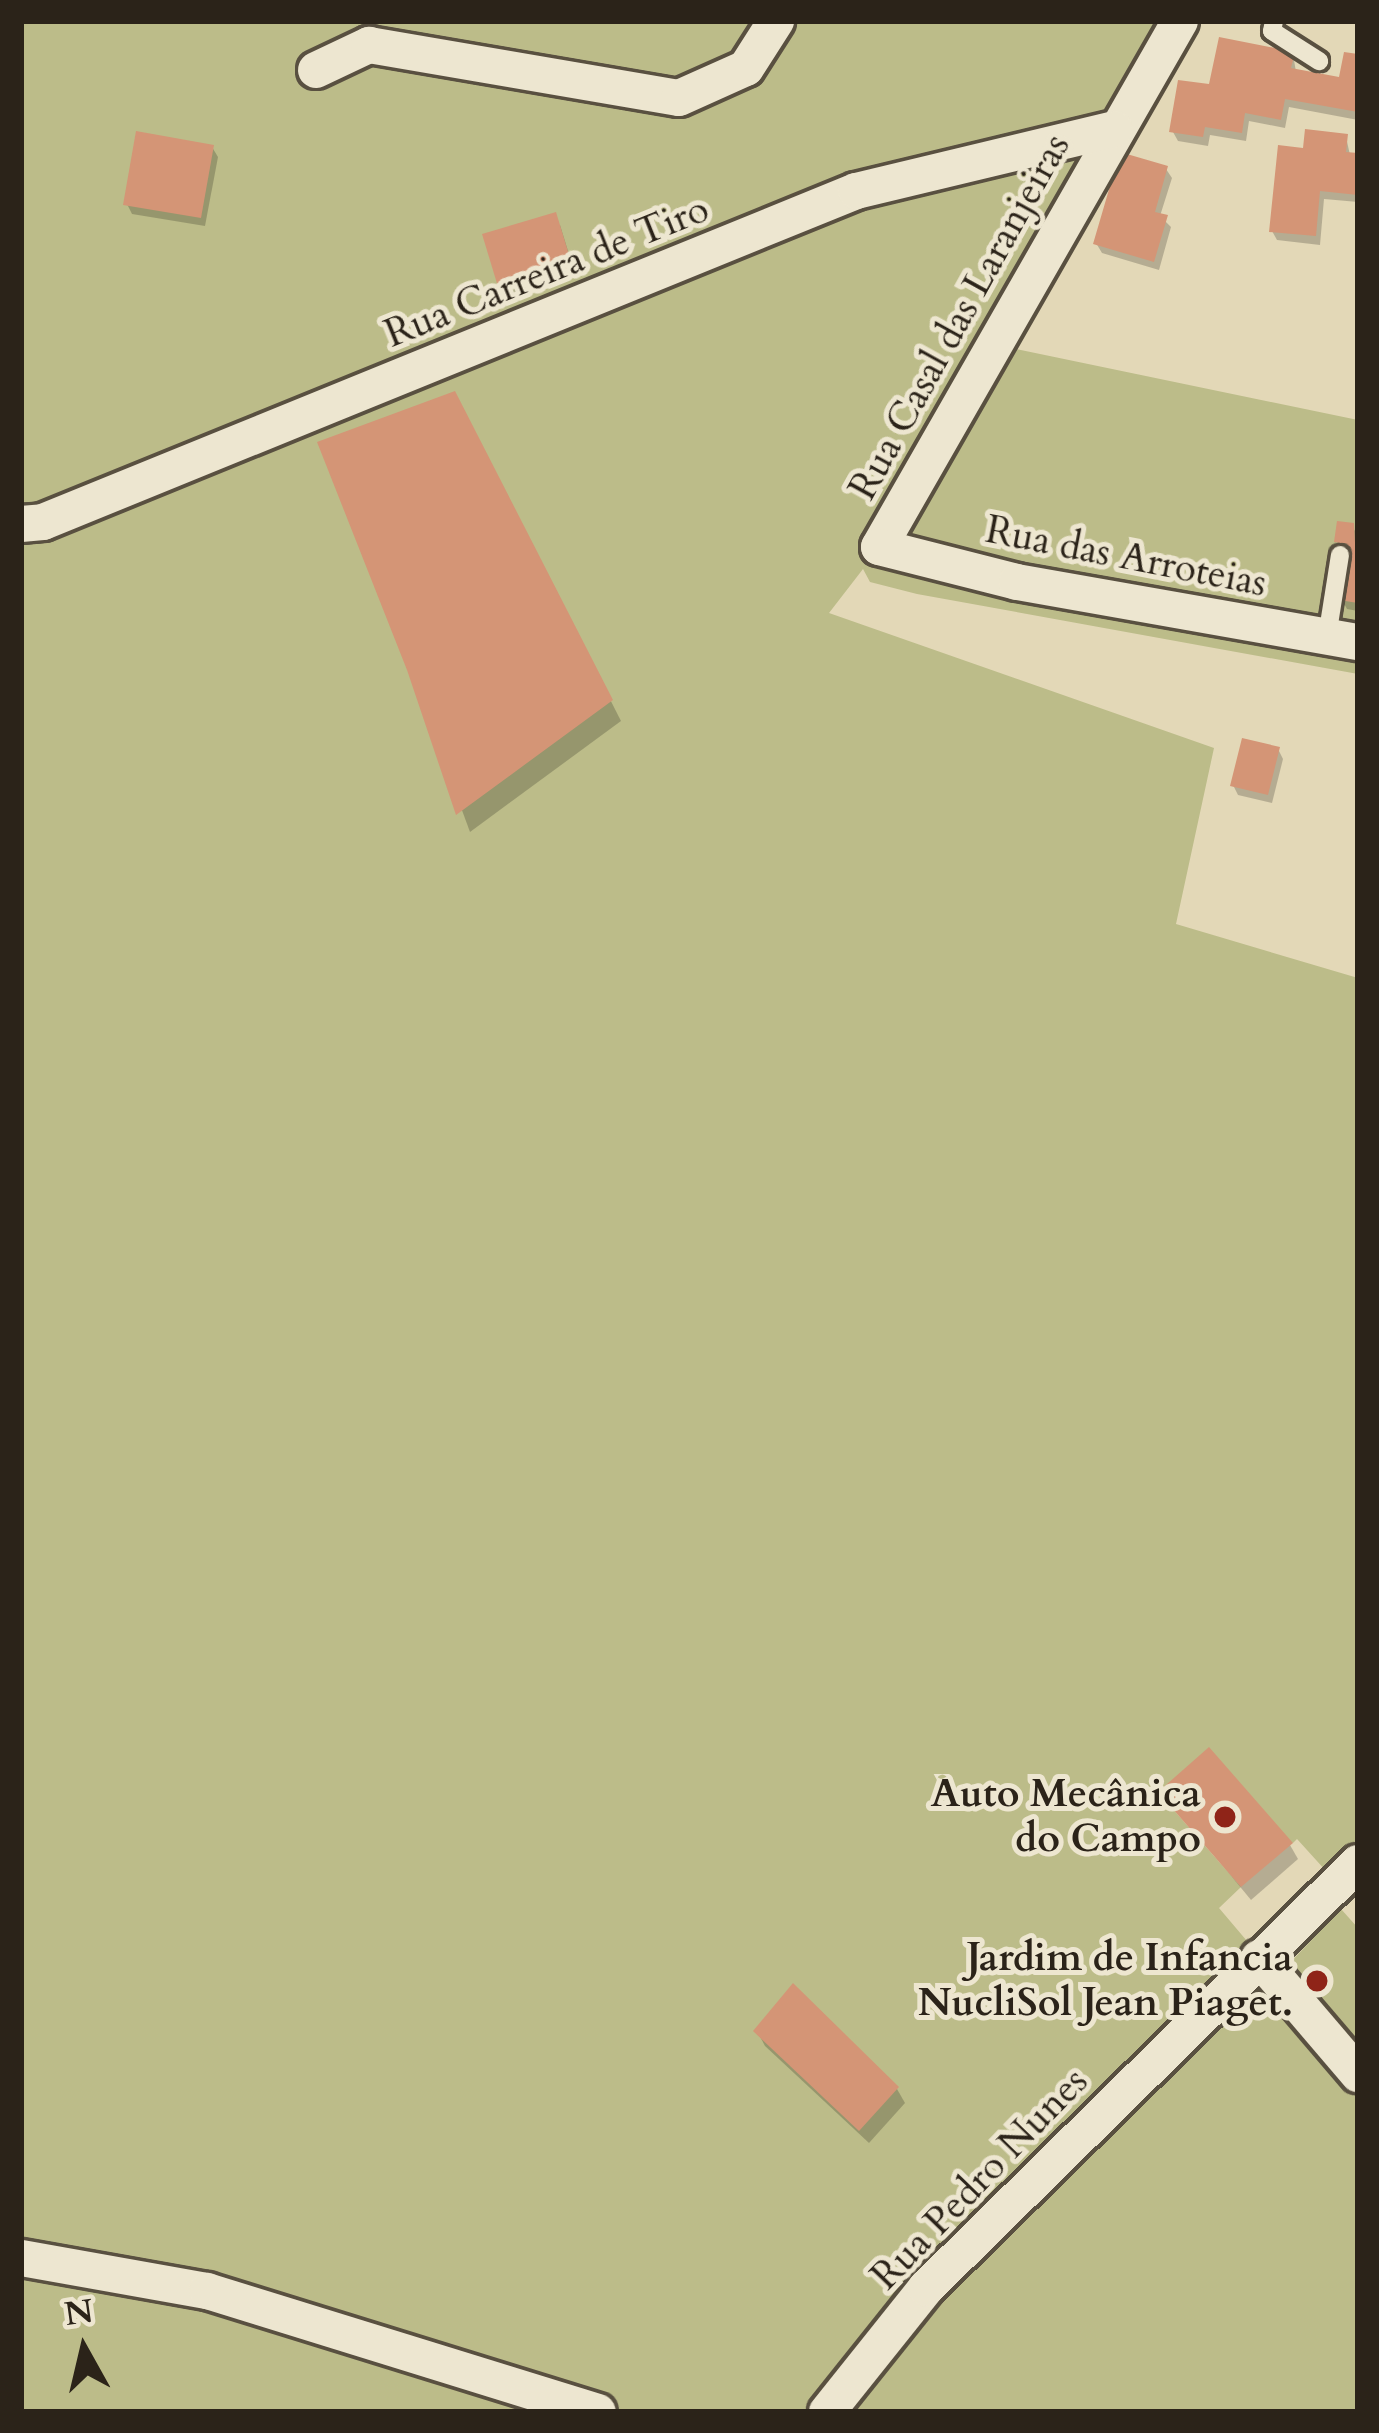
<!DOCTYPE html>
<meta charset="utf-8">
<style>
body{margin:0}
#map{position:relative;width:1379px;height:2433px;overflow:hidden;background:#e3d8b7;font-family:Cardo,serif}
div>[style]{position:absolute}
.green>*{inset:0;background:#bcbc89}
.shadow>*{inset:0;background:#0003}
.building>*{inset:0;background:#d49576}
.roads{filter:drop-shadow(3px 0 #595040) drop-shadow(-3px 0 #595040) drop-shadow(0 3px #595040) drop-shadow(0 -3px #595040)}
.service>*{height:18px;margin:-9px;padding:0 9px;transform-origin:9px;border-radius:9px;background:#ede6d0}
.minor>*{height:36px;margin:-18px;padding:0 18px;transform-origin:18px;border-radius:18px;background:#ede6d0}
.dots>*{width:33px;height:33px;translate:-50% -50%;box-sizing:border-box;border:6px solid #ede6d0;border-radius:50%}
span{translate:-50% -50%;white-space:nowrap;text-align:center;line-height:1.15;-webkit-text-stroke:10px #ede6d0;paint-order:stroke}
.street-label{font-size:39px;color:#2b2319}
.poi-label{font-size:39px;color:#2b2319;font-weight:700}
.right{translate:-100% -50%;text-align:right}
.frame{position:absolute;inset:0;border:24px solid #2b2319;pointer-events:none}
.north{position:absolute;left:24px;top:2289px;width:120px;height:120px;-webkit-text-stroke:9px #ede6d0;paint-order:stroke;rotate:352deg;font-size:33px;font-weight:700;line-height:48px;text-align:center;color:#2b2319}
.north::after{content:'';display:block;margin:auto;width:42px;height:54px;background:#2b2319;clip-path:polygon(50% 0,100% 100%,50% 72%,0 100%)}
</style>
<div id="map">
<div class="green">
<i style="clip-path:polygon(21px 21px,1180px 21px,1011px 348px,1358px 420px,1358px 674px,917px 594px,870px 582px,863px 569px,829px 613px,1214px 748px,1176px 924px,1358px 978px,1358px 1863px,1336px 1882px,1297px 1839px,1293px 1843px,1158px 1792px,1241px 1887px,1219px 1908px,1358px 2072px,1358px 2412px,21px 2412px)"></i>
<i style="clip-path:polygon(1341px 1909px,1358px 1928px,1358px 2053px,1284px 1969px)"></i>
</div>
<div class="shadow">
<i style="clip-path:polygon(1293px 54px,1296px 72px,1341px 81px,1358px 57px,1358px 120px,1289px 107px,1285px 128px,1249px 121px,1246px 141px,1210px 135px,1208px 146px,1178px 141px,1173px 132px,1212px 87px)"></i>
<i style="clip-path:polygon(1346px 137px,1350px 155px,1358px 156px,1358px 202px,1324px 199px,1320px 245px,1277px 240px,1272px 231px,1305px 151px)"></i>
<i style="clip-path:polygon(212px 147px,218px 157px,205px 226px,132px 214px,127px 204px)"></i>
<i style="clip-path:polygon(1166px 169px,1172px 178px,1160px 216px,1171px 227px,1159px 270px,1102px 253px,1096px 243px)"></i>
<i style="clip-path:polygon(560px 225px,576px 277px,507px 298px,502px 289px)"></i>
<i style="clip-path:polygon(465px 414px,621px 721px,470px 832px,410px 669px)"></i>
<i style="clip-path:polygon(1352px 526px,1358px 536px,1358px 611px,1347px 609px,1342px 600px,1342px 551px,1337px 542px)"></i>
<i style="clip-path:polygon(1278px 749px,1283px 759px,1272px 803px,1238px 795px,1233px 785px)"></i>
<i style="clip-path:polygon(1162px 1792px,1290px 1845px,1298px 1859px,1251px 1900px)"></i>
<i style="clip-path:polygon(757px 2031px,897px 2089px,905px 2103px,869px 2143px,765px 2046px)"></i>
</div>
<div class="building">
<i style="clip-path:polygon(1219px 37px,1295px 52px,1291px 68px,1339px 77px,1344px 52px,1358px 54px,1358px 112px,1285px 99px,1281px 120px,1245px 113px,1242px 133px,1205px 127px,1203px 137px,1169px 132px,1178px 80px,1209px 84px)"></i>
<i style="clip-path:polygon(1305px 129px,1348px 134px,1346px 152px,1358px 153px,1358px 195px,1320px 191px,1316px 236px,1269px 232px,1278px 145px,1303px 148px)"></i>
<i style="clip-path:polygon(136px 131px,214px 145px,201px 218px,123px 205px)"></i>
<i style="clip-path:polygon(1120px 152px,1168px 166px,1155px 212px,1168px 215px,1154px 262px,1093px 244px)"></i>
<i style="clip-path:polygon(556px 212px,573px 268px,499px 290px,482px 234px)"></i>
<i style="clip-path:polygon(455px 391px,613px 700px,456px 815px,407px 670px,317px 442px)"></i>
<i style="clip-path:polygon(1337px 521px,1354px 523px,1358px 603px,1339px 600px,1347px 544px,1334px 542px)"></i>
<i style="clip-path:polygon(1242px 738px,1280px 747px,1268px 795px,1230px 786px)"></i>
<i style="clip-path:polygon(1209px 1747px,1293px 1843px,1241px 1887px,1158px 1792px)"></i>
<i style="clip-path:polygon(793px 1983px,899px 2087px,859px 2131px,753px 2031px)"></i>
</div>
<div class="roads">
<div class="service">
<i style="left:1274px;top:21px;width:10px;rotate:101deg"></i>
<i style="left:1272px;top:31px;width:56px;rotate:32.6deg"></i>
<i style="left:1327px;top:637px;width:83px;rotate:-81deg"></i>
</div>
<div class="minor">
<i style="left:1180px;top:21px;width:606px;rotate:119.78deg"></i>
<i style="left:879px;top:547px;width:142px;rotate:14.2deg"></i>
<i style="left:1017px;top:582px;width:346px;rotate:10deg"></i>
<i style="left:316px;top:70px;width:59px;rotate:-25.3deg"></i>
<i style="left:369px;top:45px;width:314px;rotate:9.7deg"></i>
<i style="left:679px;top:98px;width:73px;rotate:-24.1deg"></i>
<i style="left:746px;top:68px;width:56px;rotate:-57.4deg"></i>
<i style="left:21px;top:524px;width:22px;rotate:-5deg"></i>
<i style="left:43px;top:522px;width:878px;rotate:-22.15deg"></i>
<i style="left:856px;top:191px;width:266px;rotate:-13.5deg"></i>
<i style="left:1259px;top:1958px;width:153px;rotate:49.5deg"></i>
<i style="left:21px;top:2258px;width:189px;rotate:10.1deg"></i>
<i style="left:207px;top:2291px;width:409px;rotate:17.2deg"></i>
<i style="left:827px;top:2412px;width:159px;rotate:-51.4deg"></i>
<i style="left:926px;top:2288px;width:606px;rotate:-44.53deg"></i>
</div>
</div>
<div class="dots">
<i style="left:1225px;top:1817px;background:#8f2418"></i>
<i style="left:1317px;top:1981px;background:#8f2418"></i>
</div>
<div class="street-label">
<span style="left:547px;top:272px;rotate:-22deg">Rua Carreira de Tiro</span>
<span style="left:960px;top:317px;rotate:-61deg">Rua Casal das Laranjeiras</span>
<span style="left:1126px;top:557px;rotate:11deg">Rua das Arroteias</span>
<span style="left:980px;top:2179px;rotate:-46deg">Rua Pedro Nunes</span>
</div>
<div class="poi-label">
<span class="right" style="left:1201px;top:1817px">Auto Mecânica<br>do Campo</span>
<span class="right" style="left:1293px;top:1981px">Jardim de Infancia<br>NucliSol Jean Piaget.</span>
</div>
<div class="frame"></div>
<div class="north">N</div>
</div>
